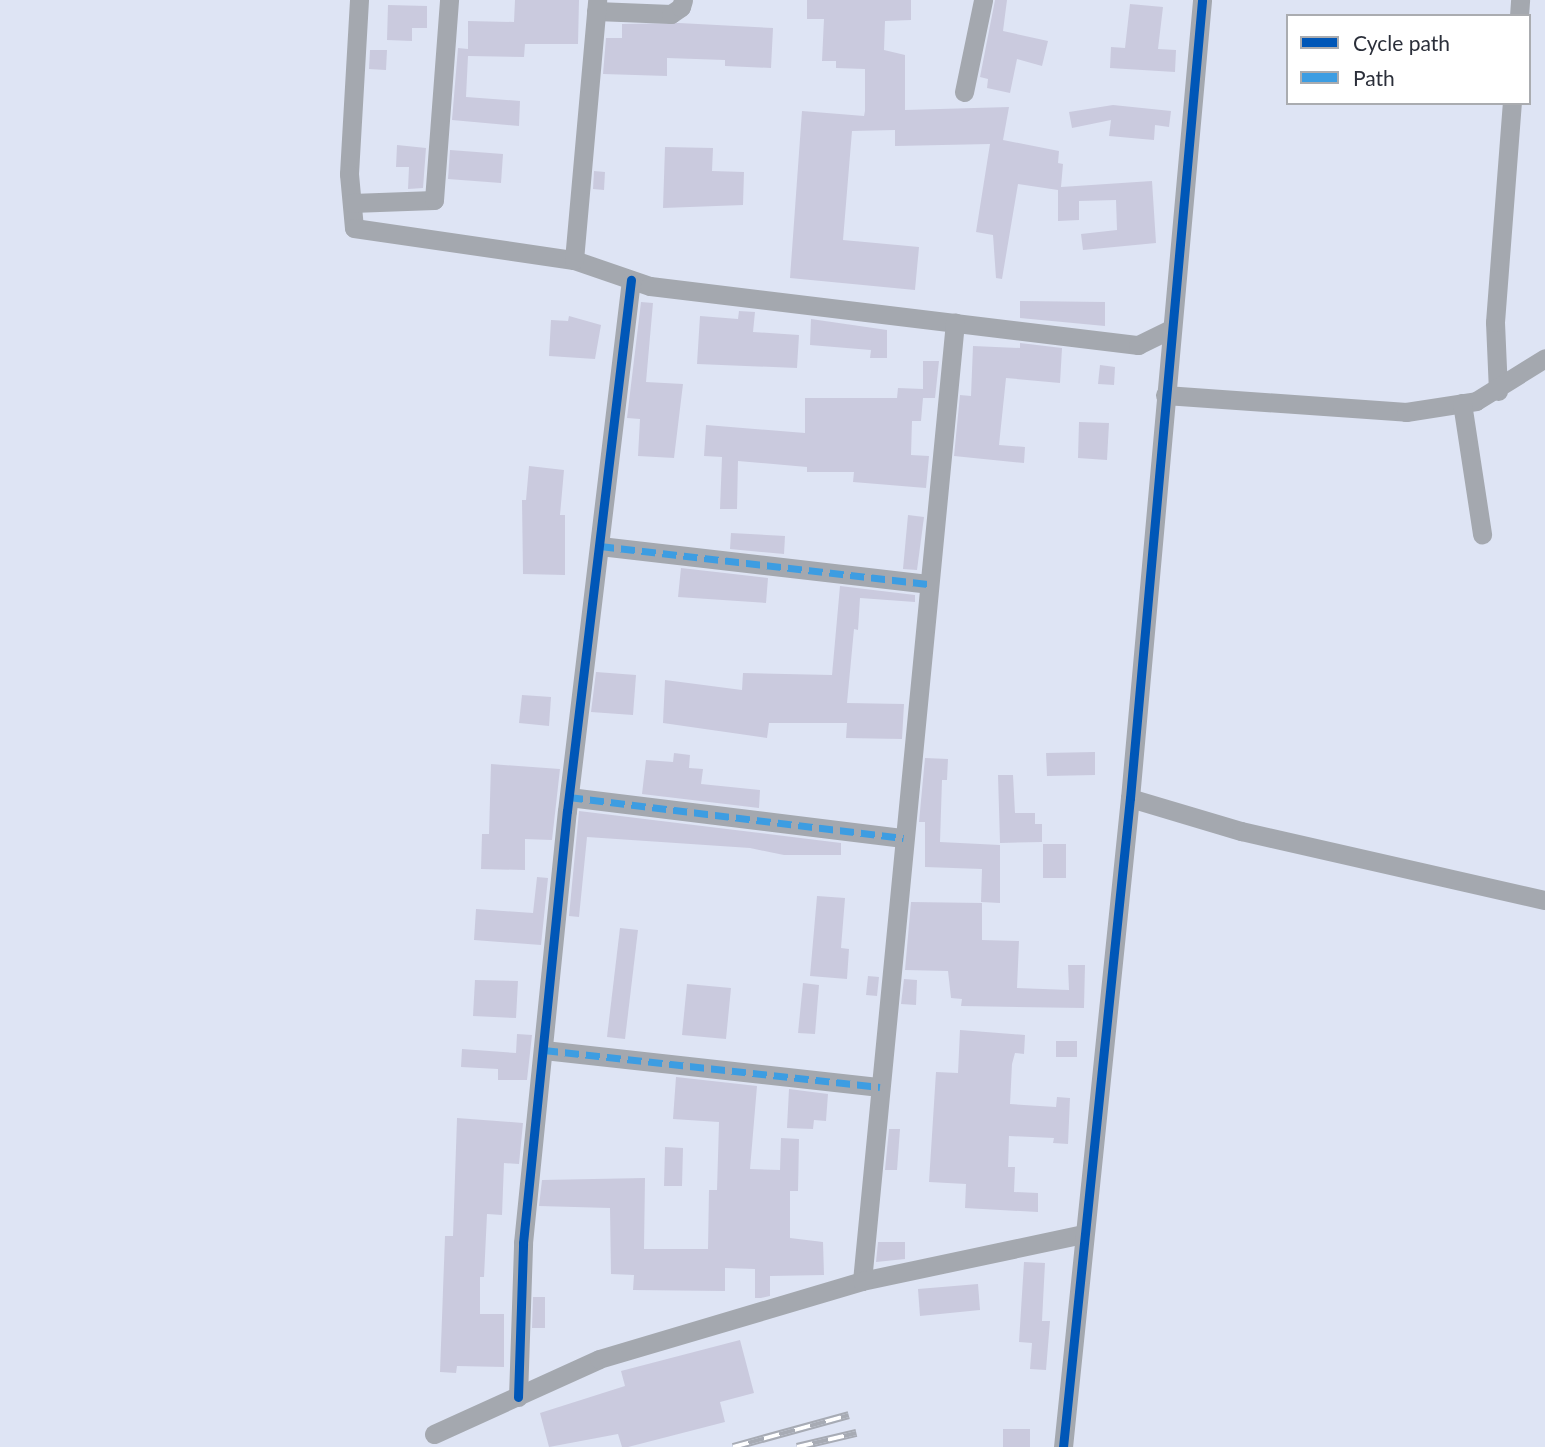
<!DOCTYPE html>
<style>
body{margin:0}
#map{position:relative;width:1545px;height:1447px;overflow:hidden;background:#dee4f4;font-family:Lato,sans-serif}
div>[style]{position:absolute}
.building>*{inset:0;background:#cacade}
.minor>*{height:19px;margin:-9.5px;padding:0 9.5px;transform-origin:9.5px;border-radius:9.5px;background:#a4a8af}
.rail>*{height:8px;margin-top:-4px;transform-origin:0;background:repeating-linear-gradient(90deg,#fff 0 16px,#a7abb4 0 32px);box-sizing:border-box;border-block:2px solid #a7abb4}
.quiet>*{height:7px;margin-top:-3.5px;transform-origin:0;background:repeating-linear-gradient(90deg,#3d9de2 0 14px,transparent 0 21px)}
.cycleway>*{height:9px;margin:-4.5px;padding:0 4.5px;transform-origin:4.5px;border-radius:4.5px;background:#0057b8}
span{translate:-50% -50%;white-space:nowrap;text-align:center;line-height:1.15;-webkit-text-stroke:7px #fff;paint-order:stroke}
.legend{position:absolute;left:1286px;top:14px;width:245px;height:91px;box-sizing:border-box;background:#fff;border:2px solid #aaacb0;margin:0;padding:9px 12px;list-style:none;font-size:21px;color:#2b2f3a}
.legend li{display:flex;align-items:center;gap:14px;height:35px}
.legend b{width:35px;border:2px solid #aaacb0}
</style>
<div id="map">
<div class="building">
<i style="clip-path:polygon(515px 0,579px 0,578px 44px,525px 44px,524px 57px,468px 56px,466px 97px,520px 101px,519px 126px,452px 120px,458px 48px,468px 49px,468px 21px,514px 22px)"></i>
<i style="clip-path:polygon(807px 0,911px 0,911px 20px,885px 21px,884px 50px,905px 55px,905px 110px,1009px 107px,1003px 140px,1059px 151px,1058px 163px,1063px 164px,1061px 187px,1152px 181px,1156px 243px,1083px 250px,1081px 234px,1117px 230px,1116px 200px,1079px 201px,1079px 220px,1058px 221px,1058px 190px,1018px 184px,1002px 279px,996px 278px,993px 235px,976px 232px,990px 144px,895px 146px,895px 130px,852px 131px,843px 240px,919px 247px,915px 290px,790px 278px,802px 111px,864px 116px,865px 111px,865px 69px,836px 68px,836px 61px,822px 61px,824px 19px,807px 19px)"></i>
<i style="clip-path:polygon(995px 0,1007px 0,1003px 31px,1048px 41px,1042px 66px,1017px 59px,1010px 93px,987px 88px,988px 79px,980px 77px)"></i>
<i style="clip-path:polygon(1130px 4px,1163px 7px,1158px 49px,1176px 50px,1175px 72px,1110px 68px,1111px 47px,1125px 48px)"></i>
<i style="clip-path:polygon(388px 5px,427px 6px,427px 28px,412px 28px,412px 41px,387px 40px)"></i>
<i style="clip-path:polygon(679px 23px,773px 28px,771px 68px,725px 66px,725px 60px,667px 58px,667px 76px,603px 74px,606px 38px,622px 38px,622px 24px)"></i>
<i style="clip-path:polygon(370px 50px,387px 50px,386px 70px,369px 69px)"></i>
<i style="clip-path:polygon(1113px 105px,1171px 111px,1169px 127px,1155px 125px,1154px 140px,1109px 136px,1111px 120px,1072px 128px,1069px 112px)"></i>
<i style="clip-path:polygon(397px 145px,426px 148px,423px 188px,408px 189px,409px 167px,396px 167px)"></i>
<i style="clip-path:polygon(665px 147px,713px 148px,712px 171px,744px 172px,743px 205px,663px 208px)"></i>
<i style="clip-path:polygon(450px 150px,503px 154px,501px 183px,448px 179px)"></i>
<i style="clip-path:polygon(594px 171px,605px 172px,604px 190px,593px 189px)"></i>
<i style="clip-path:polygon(1020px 301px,1105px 302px,1105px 326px,1020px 318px)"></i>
<i style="clip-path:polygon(641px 302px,653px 303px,646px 382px,683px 384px,674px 458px,638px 456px,640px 419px,627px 418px)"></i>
<i style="clip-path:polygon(739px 311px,755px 312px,753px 332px,799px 335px,797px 368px,697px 364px,700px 316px,738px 319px)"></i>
<i style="clip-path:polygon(569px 316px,601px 325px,595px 359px,549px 356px,551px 320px,568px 321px)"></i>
<i style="clip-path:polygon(811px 319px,887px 330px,887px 358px,870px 358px,871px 350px,810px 345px)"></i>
<i style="clip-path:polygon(1020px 343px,1062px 348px,1060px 383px,1006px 378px,999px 445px,1025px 447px,1024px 463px,954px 456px,960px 395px,971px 396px,973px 346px,1020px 348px)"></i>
<i style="clip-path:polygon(923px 361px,939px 361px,935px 398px,923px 398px,921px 421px,912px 421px,911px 455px,929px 456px,926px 488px,853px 482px,854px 472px,807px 472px,807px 467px,738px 461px,737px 509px,720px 509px,722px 457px,704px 456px,706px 425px,805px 433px,805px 398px,897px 398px,898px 388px,923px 389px)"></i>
<i style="clip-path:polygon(1100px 365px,1115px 367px,1114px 385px,1098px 384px)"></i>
<i style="clip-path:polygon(1079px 422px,1109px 423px,1107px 460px,1078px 458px)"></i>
<i style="clip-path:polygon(529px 466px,564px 470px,560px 515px,565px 515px,565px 575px,523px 574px,522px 500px,526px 500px)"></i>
<i style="clip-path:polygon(908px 515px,924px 517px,917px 570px,903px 569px)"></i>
<i style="clip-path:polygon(731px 533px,785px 536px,784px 554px,730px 549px)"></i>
<i style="clip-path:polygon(681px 568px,768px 578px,766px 603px,678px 597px)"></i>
<i style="clip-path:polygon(840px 586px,915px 595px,915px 602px,860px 598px,858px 630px,854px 629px,847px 703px,904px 704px,902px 739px,846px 738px,847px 723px,769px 723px,767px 738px,663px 723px,665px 680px,742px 690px,743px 673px,832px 675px)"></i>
<i style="clip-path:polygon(596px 672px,636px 675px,633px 715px,591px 712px)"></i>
<i style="clip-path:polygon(522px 695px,551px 697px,549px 726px,519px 723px)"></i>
<i style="clip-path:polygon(1095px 752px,1095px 775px,1047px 776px,1046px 753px)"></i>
<i style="clip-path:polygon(674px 753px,690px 755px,689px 768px,703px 769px,701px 784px,760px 790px,759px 808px,642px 794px,646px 760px,673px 762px)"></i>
<i style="clip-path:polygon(925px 758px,948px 759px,947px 780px,942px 780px,940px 842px,1000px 845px,1000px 903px,981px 902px,982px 869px,925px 867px,925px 822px,919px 822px)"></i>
<i style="clip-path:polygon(491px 764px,560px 769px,552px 840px,525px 839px,525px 870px,481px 869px,482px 834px,489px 834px)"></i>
<i style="clip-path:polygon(998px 775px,1013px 775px,1015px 813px,1035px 813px,1035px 824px,1042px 824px,1042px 842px,1000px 843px)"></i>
<i style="clip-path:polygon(579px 811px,841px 843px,841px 855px,784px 855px,750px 848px,587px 837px,579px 917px,569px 916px)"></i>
<i style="clip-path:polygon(1043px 844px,1066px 844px,1066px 878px,1043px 878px)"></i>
<i style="clip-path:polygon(537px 877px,548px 878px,541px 945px,474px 940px,476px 909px,533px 913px)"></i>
<i style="clip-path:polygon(817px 896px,845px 898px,841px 948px,849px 949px,847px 979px,810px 976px)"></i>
<i style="clip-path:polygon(911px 902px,982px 903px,982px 940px,1019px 941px,1017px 988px,1069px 990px,1068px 965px,1085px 965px,1084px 1008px,961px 1006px,962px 999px,951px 998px,948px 971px,905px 970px)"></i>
<i style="clip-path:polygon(620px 928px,638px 930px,625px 1039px,607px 1037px)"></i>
<i style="clip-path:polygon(868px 976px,879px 977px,877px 996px,866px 995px)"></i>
<i style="clip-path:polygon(904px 979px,917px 980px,916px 1005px,901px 1004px)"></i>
<i style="clip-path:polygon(475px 980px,518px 981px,516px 1018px,473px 1016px)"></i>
<i style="clip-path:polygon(803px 983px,819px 985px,815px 1034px,798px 1033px)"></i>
<i style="clip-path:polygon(687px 984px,731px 988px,726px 1039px,682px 1035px)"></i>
<i style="clip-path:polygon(960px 1030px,1025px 1035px,1024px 1054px,1015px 1053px,1012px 1064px,1010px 1104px,1056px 1107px,1057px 1097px,1070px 1098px,1068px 1144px,1053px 1143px,1054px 1138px,1009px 1136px,1008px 1167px,1015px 1167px,1014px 1192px,1038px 1193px,1038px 1212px,965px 1208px,966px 1184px,929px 1182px,936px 1072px,958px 1073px)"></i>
<i style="clip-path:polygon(517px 1034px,532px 1035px,527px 1080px,498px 1080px,498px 1069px,461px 1067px,462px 1049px,516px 1053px)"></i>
<i style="clip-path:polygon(1056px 1041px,1077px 1041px,1077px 1057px,1056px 1057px)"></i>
<i style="clip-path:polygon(676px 1077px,757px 1086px,750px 1169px,780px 1170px,781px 1138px,799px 1139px,798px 1191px,790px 1191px,790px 1238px,823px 1242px,824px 1275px,770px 1276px,770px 1296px,761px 1298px,755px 1298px,755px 1269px,725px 1268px,725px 1291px,633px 1290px,634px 1275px,611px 1274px,610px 1208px,539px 1206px,542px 1180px,645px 1178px,644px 1249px,708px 1249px,709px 1190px,717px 1190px,719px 1122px,673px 1119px)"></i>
<i style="clip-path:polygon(789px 1089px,828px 1094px,826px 1121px,814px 1120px,813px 1129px,787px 1128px)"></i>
<i style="clip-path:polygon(457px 1118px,523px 1123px,519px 1164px,504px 1163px,502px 1215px,487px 1214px,484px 1277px,480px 1277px,480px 1314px,504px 1314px,504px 1367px,457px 1366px,456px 1373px,440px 1372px,445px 1236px,453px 1236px)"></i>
<i style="clip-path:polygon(889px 1129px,900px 1129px,897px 1170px,885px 1170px)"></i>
<i style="clip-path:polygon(665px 1147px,683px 1148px,682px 1186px,664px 1186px)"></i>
<i style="clip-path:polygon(878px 1242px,905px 1242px,905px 1259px,876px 1262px)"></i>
<i style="clip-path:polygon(1024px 1262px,1045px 1263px,1042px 1321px,1050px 1321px,1046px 1370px,1030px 1369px,1032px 1343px,1019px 1342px)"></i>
<i style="clip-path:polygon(978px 1284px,980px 1310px,920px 1316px,918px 1289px)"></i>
<i style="clip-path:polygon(533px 1297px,545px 1297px,545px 1328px,532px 1328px)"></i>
<i style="clip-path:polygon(740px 1340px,754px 1393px,720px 1402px,725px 1422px,628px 1447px,622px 1447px,618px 1434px,549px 1447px,540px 1413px,625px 1386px,621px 1371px)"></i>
<i style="clip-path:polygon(1003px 1429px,1030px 1429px,1030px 1447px,1003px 1447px)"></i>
</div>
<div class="minor">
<i style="left:359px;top:0;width:174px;rotate:93.3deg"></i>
<i style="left:349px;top:174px;width:54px;rotate:84.7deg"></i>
<i style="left:354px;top:228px;width:222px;rotate:8.3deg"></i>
<i style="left:574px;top:260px;width:80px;rotate:18.9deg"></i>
<i style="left:650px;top:286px;width:492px;rotate:6.9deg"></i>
<i style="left:1138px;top:345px;width:37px;rotate:-26deg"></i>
<i style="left:596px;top:11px;width:75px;rotate:2.3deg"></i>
<i style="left:671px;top:14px;width:12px;rotate:-35deg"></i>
<i style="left:681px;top:7px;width:7px;rotate:-74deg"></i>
<i style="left:1519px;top:16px;width:16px;rotate:-86deg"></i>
<i style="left:964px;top:92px;width:94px;rotate:-78.3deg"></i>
<i style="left:352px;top:203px;width:82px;rotate:-2.1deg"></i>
<i style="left:434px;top:200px;width:201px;rotate:-85.7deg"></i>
<i style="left:574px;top:260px;width:261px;rotate:-84.9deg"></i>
<i style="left:1498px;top:391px;width:69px;rotate:-92.5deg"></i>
<i style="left:1495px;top:322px;width:220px;rotate:-85.6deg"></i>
<i style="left:1165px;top:395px;width:242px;rotate:4deg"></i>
<i style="left:1406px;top:412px;width:71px;rotate:-8.9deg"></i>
<i style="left:1476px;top:401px;width:81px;rotate:-31.9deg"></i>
<i style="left:1462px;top:403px;width:133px;rotate:81.3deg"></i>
<i style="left:600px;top:546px;width:330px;rotate:6.6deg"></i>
<i style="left:569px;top:797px;width:337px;rotate:7deg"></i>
<i style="left:1130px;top:798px;width:116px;rotate:16.6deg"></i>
<i style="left:1241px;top:831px;width:312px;rotate:12.8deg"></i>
<i style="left:544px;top:1050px;width:338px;rotate:6.3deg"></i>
<i style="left:862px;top:1281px;width:963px;rotate:-84.46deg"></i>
<i style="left:518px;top:1397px;width:154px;rotate:-88.1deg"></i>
<i style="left:523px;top:1243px;width:434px;rotate:-84.2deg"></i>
<i style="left:567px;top:811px;width:535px;rotate:-83.13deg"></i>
<i style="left:434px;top:1434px;width:181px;rotate:-24.4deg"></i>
<i style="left:599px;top:1359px;width:274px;rotate:-16.5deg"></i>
<i style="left:862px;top:1281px;width:226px;rotate:-12deg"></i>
<i style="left:1063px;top:1447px;width:652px;rotate:-84.11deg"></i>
<i style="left:1130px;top:798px;width:801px;rotate:-84.84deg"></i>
</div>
<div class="rail">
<i style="left:733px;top:1447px;width:120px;rotate:-15.4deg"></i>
<i style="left:797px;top:1447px;width:61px;rotate:-13.3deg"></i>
</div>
<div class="quiet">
<i style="left:600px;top:546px;width:330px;rotate:6.6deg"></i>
<i style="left:569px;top:797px;width:337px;rotate:7deg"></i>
<i style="left:544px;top:1050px;width:338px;rotate:6.3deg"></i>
</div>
<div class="cycleway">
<i style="left:518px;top:1397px;width:154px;rotate:-88.1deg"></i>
<i style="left:523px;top:1243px;width:434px;rotate:-84.2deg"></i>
<i style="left:567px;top:811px;width:535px;rotate:-83.13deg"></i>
<i style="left:1063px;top:1447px;width:652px;rotate:-84.11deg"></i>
<i style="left:1130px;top:798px;width:801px;rotate:-84.84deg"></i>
</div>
<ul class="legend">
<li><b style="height:9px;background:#0057b8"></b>Cycle path</li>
<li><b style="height:9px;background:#3d9de2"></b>Path</li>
</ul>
</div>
